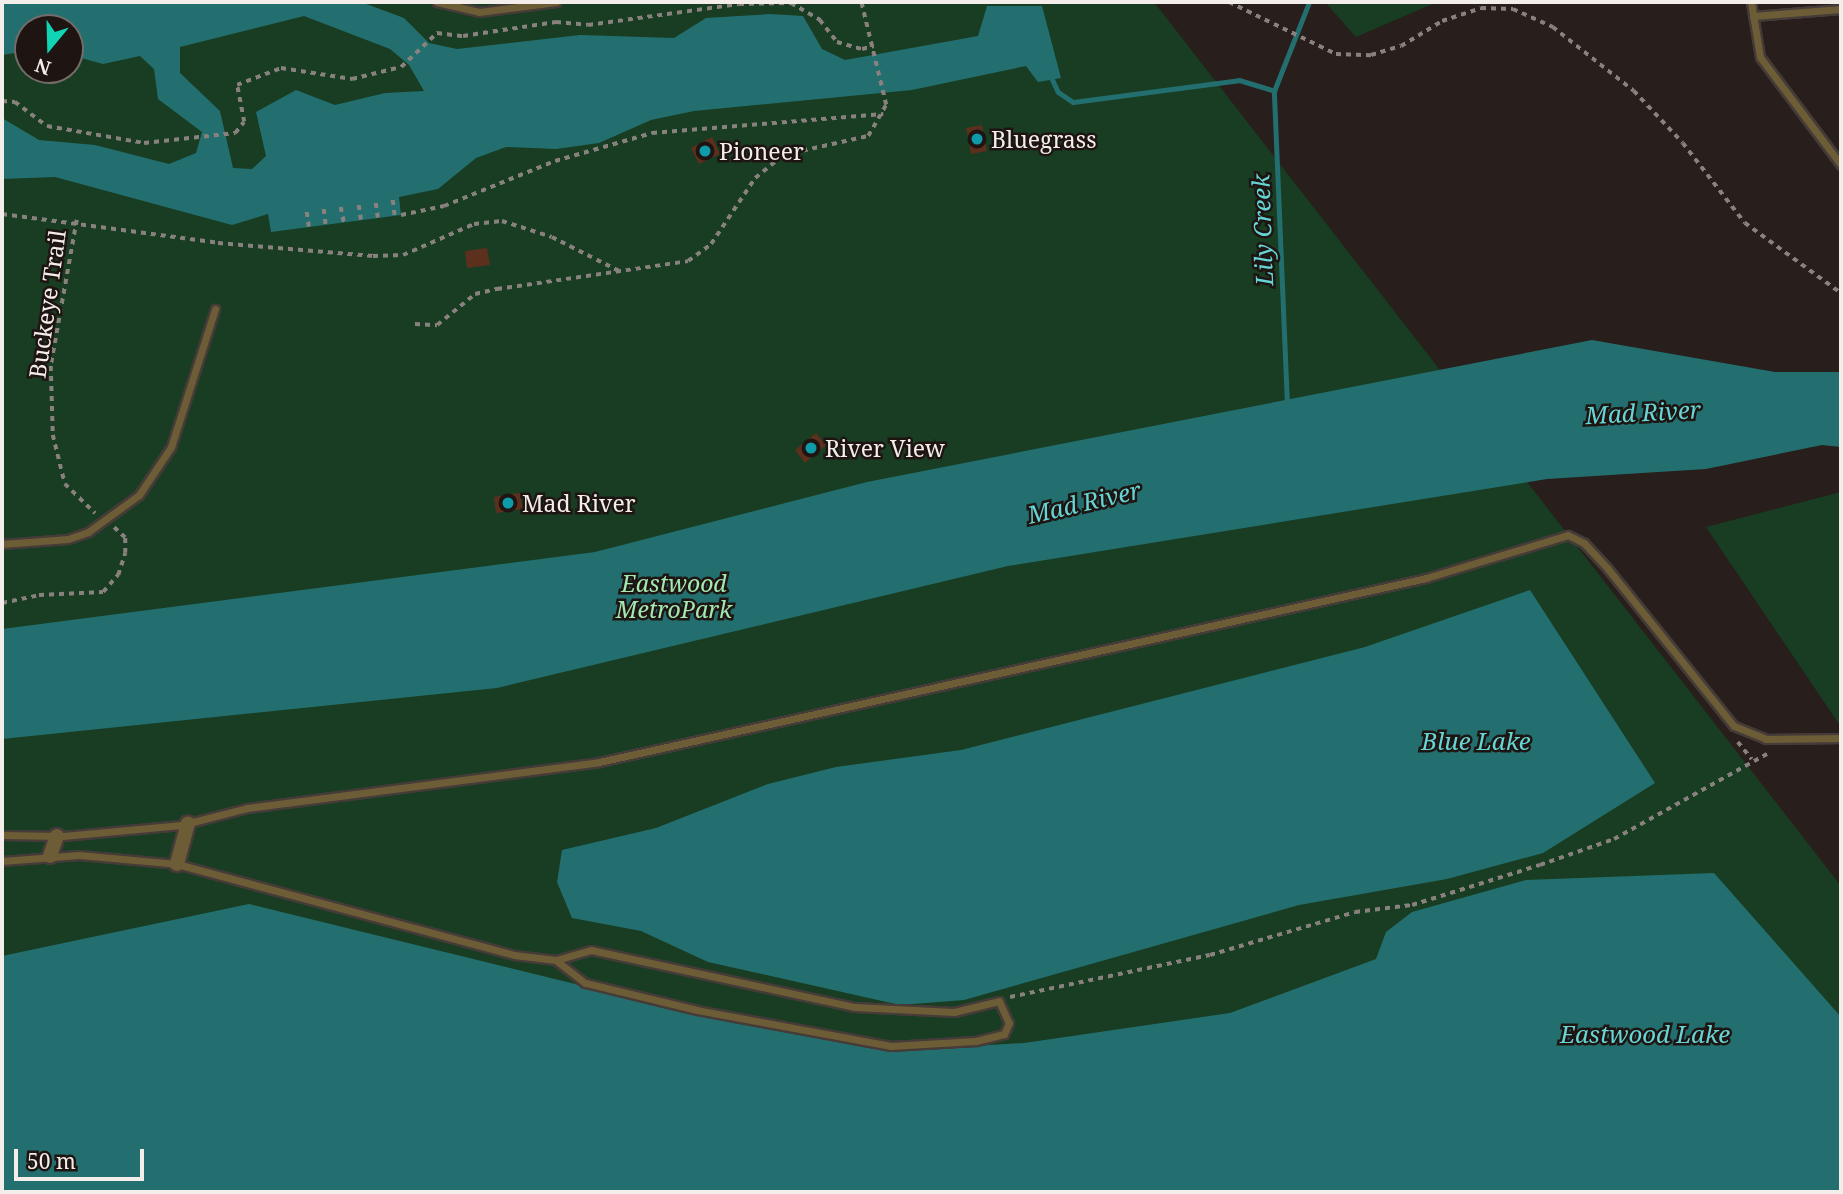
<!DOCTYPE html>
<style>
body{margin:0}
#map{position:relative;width:1843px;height:1194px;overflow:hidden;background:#281e1b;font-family:"Noto Serif",serif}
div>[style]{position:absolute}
.green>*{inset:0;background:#183d22}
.water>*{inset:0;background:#236f6f}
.stream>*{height:5px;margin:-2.5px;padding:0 2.5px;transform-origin:2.5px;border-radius:2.5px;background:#236f6f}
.building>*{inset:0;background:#5d301d}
.path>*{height:3.5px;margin-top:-1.75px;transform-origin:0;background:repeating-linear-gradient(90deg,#89817e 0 5px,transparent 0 10px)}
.roads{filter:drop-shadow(2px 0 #453b38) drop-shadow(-2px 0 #453b38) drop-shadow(0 2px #453b38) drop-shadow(0 -2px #453b38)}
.service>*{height:7px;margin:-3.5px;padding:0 3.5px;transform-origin:3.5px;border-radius:3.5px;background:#6d5d36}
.minor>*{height:14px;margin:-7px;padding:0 7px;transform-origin:7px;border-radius:7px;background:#6d5d36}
.dots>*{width:19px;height:19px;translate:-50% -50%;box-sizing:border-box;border:4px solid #1e1512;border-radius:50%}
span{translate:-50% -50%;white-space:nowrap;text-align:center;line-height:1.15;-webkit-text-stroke:5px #1e1512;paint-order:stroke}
.poi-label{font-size:23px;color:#f4eeeb}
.left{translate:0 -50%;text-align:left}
.street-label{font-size:23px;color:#f4eeeb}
.park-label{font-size:23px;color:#a3e7b1;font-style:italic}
.water-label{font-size:24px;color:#65d5d5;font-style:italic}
.frame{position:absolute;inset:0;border:4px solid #f4eeeb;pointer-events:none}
.north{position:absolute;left:14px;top:14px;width:70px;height:70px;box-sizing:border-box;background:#1e1512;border:2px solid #746c69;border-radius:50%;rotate:199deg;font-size:19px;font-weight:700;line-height:28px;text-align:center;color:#f4eeeb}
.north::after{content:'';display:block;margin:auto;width:24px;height:32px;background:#10d5b4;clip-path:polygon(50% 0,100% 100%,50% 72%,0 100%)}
.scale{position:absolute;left:14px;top:1149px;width:130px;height:32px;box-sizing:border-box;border:4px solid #f4eeeb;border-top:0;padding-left:9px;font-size:21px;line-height:24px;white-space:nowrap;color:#f4eeeb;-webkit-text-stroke:5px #1e1512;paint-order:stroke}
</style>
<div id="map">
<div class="green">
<i style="clip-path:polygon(evenodd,2px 2px,1154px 2px,1841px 886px,1841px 1192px,2px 1192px,2px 2px,28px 28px,70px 28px,70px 70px,28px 70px,28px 28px)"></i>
<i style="clip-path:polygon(1325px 2px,1437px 2px,1356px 37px)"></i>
<i style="clip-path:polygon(1841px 492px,1841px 727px,1706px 527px)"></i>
</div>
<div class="water">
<i style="clip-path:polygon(evenodd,2px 2px,361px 2px,404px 18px,429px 43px,457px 49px,580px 35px,674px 38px,706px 18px,770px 14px,803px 16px,822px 49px,845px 60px,978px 36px,987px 6px,1042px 6px,1061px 78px,1038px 82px,1026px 66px,912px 90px,694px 111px,651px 120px,599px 143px,556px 149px,506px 147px,476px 158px,438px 189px,399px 197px,401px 215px,271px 232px,268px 214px,232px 225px,55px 177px,2px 179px,2px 118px,39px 140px,95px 145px,169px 164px,196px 153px,202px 132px,158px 99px,154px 69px,140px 56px,103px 64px,70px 55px,70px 28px,28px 28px,28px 51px,2px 55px,2px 2px,304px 16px,390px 49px,409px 65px,424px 91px,385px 93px,335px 105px,296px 90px,256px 112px,266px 156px,252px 169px,233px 168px,220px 111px,180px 73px,180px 47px,304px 16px)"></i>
<i style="clip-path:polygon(1592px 340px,1775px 372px,1841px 372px,1841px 447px,1822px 445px,1706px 469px,1547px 479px,1008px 566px,497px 688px,2px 739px,2px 629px,595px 552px,867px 482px)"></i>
<i style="clip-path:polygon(1530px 590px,1655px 783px,1543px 853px,1447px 879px,1299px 905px,964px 1000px,900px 1005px,708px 962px,641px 931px,572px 918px,557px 882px,562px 850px,656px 828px,768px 784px,836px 767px,961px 750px,1365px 647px)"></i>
<i style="clip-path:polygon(1714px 873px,1841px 1017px,1841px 1192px,2px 1192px,2px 956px,249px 904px,734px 1023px,892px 1051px,1024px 1043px,1230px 1013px,1376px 959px,1386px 932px,1412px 912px,1526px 880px)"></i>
</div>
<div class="stream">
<i style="left:1049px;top:73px;width:21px;rotate:65deg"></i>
<i style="left:1058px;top:92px;width:18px;rotate:34deg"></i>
<i style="left:1073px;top:102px;width:167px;rotate:-7.5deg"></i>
<i style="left:1239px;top:80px;width:37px;rotate:17deg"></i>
<i style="left:1287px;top:405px;width:314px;rotate:-92.4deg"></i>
<i style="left:1274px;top:91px;width:96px;rotate:-68.5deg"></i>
</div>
<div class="building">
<i style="clip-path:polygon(982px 125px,987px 151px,971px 154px,966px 128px)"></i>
<i style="clip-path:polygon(712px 137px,720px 154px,699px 164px,691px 148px)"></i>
<i style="clip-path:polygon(487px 248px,490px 265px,467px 268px,465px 251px)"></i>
<i style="clip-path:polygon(816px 433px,826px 445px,805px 463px,795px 450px)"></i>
<i style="clip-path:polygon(520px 493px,523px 509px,496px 513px,494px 497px)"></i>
</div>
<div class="path">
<i style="left:1229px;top:2px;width:119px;rotate:25.9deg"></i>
<i style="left:1336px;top:54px;width:35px;rotate:2deg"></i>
<i style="left:1371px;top:55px;width:31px;rotate:-17deg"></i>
<i style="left:1401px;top:46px;width:48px;rotate:-31.4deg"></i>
<i style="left:1442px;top:21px;width:41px;rotate:-18.4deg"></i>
<i style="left:1481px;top:8px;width:32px;rotate:2deg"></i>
<i style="left:1513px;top:9px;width:44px;rotate:24.2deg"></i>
<i style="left:1553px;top:27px;width:103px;rotate:38.3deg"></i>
<i style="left:1634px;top:91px;width:71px;rotate:46.7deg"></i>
<i style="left:1683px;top:143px;width:101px;rotate:52.2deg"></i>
<i style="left:1745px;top:223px;width:119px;rotate:36.1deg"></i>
<i style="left:2px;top:101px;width:13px;rotate:4deg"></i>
<i style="left:15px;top:102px;width:40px;rotate:37deg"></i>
<i style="left:47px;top:126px;width:98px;rotate:9.9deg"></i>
<i style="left:144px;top:143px;width:92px;rotate:-6.3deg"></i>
<i style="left:235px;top:133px;width:14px;rotate:-51deg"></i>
<i style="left:244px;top:122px;width:38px;rotate:-101deg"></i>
<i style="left:237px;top:85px;width:47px;rotate:-21.1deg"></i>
<i style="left:281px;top:68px;width:72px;rotate:8.8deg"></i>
<i style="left:352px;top:79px;width:50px;rotate:-13.8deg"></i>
<i style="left:401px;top:67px;width:50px;rotate:-43.4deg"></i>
<i style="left:437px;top:33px;width:26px;rotate:7deg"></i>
<i style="left:463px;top:36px;width:94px;rotate:-8.6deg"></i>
<i style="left:556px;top:22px;width:32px;rotate:5deg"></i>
<i style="left:588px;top:25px;width:152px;rotate:-7.9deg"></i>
<i style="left:739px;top:4px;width:52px;rotate:-1.1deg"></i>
<i style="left:791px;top:3px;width:34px;rotate:30deg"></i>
<i style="left:820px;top:20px;width:28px;rotate:52deg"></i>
<i style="left:837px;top:42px;width:26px;rotate:16deg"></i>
<i style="left:862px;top:49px;width:12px;rotate:-14deg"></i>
<i style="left:393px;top:200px;width:16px;rotate:83deg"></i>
<i style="left:376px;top:203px;width:15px;rotate:82deg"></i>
<i style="left:359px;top:205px;width:15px;rotate:82deg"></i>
<i style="left:341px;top:207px;width:16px;rotate:79deg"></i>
<i style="left:324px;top:209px;width:16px;rotate:83deg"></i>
<i style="left:307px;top:212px;width:15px;rotate:82deg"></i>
<i style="left:2px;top:214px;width:218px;rotate:7.6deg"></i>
<i style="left:218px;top:243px;width:156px;rotate:4.8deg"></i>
<i style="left:373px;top:256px;width:30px;rotate:-2deg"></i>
<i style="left:403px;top:255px;width:77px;rotate:-23.6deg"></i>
<i style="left:474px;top:224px;width:28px;rotate:-6deg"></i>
<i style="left:502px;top:221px;width:52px;rotate:17.7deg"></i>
<i style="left:552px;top:237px;width:75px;rotate:26.9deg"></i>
<i style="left:401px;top:215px;width:44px;rotate:-11.8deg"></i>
<i style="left:444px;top:206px;width:120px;rotate:-22.1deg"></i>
<i style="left:555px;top:161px;width:101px;rotate:-16.1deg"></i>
<i style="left:652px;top:133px;width:232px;rotate:-4.7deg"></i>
<i style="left:77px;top:220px;width:148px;rotate:100.1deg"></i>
<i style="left:51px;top:366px;width:69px;rotate:88.3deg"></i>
<i style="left:53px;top:435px;width:50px;rotate:76.2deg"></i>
<i style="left:65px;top:484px;width:42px;rotate:44deg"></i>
<i style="left:415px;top:324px;width:22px;rotate:3deg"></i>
<i style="left:437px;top:325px;width:49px;rotate:-39.2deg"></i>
<i style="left:475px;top:294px;width:23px;rotate:-13deg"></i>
<i style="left:497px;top:289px;width:193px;rotate:-8.3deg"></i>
<i style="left:688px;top:261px;width:29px;rotate:-36deg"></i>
<i style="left:711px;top:244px;width:79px;rotate:-56.3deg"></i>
<i style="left:755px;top:178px;width:36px;rotate:-39deg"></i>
<i style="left:783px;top:155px;width:87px;rotate:-12.6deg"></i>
<i style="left:868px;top:136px;width:36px;rotate:-60deg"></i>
<i style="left:886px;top:105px;width:106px;rotate:-103.6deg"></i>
<i style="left:2px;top:603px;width:38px;rotate:-12deg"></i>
<i style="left:39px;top:595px;width:64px;rotate:-2.7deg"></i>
<i style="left:103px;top:592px;width:23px;rotate:-49deg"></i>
<i style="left:118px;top:575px;width:23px;rotate:-72deg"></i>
<i style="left:125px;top:553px;width:15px;rotate:-90deg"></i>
<i style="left:125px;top:538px;width:18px;rotate:-137deg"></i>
<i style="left:1738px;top:742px;width:22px;rotate:51deg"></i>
<i style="left:1010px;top:997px;width:204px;rotate:-11.9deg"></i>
<i style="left:1210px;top:955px;width:151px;rotate:-16.5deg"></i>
<i style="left:1355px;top:912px;width:57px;rotate:-7deg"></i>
<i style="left:1412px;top:905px;width:134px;rotate:-17.4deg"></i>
<i style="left:1540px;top:865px;width:78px;rotate:-19.4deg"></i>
<i style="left:1614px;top:839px;width:179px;rotate:-29.1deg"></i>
</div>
<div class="roads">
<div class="service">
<i style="left:437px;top:2px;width:43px;rotate:13.4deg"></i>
<i style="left:479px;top:12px;width:78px;rotate:-7.4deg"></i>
<i style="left:1751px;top:2px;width:56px;rotate:80.7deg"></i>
<i style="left:1760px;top:57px;width:135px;rotate:53.1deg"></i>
<i style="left:1753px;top:16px;width:88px;rotate:-4.5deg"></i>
<i style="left:2px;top:544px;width:66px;rotate:-4.3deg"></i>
<i style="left:68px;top:539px;width:21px;rotate:-19deg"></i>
<i style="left:88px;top:532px;width:63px;rotate:-36deg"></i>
<i style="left:139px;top:495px;width:58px;rotate:-56.3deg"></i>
<i style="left:171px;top:447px;width:145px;rotate:-72.3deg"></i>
<i style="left:2px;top:835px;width:61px;rotate:0.9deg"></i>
<i style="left:63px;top:836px;width:119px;rotate:-5.3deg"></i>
<i style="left:181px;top:825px;width:68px;rotate:-14.4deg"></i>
<i style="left:247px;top:808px;width:355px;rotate:-7.4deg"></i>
<i style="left:599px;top:762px;width:847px;rotate:-12.54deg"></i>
<i style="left:1426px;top:578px;width:148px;rotate:-16.8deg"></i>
<i style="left:1568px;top:535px;width:18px;rotate:27deg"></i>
<i style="left:1584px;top:543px;width:35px;rotate:47deg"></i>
<i style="left:1608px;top:569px;width:201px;rotate:51.3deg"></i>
<i style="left:1734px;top:726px;width:35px;rotate:22deg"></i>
<i style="left:1766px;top:739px;width:75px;rotate:-0.8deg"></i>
<i style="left:2px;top:861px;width:77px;rotate:-4.5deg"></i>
<i style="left:79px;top:855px;width:98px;rotate:5.2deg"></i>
<i style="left:177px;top:864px;width:349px;rotate:15.1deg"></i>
<i style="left:514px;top:955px;width:42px;rotate:6.8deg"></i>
<i style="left:556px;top:960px;width:36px;rotate:-16deg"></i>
<i style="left:591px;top:950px;width:270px;rotate:12.2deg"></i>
<i style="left:855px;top:1007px;width:99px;rotate:2.9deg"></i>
<i style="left:954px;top:1012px;width:46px;rotate:-13.7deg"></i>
<i style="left:999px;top:1001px;width:24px;rotate:66deg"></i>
<i style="left:1009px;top:1023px;width:12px;rotate:114deg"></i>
<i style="left:1004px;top:1034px;width:30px;rotate:166deg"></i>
<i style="left:975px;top:1041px;width:84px;rotate:176.6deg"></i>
<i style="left:891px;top:1046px;width:197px;rotate:-169.5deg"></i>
<i style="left:697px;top:1010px;width:115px;rotate:-166.4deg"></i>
<i style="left:585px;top:983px;width:37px;rotate:-142deg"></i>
</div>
<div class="minor">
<i style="left:50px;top:856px;width:21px;rotate:-71deg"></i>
<i style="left:177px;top:864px;width:42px;rotate:-75deg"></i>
</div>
</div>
<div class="dots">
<i style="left:977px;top:139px;background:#0f9aa8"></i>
<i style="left:705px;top:151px;background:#0f9aa8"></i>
<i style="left:811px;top:448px;background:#0f9aa8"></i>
<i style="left:508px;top:503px;background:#0f9aa8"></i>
</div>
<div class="poi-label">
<span class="left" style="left:991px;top:139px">Bluegrass</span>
<span class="left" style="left:719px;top:151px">Pioneer</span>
<span class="left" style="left:825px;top:448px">River View</span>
<span class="left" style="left:522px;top:503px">Mad River</span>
</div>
<div class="street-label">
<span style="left:47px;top:304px;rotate:-82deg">Buckeye Trail</span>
</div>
<div class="park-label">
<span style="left:674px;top:596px">Eastwood<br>MetroPark</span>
</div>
<div class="water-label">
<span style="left:1262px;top:230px;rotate:-92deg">Lily Creek</span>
<span style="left:1643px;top:412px;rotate:-3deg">Mad River</span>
<span style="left:1084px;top:502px;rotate:-13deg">Mad River</span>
<span style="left:1476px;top:741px">Blue Lake</span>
<span style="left:1645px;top:1034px">Eastwood Lake</span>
</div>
<div class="frame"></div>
<div class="north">N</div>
<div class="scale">50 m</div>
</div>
